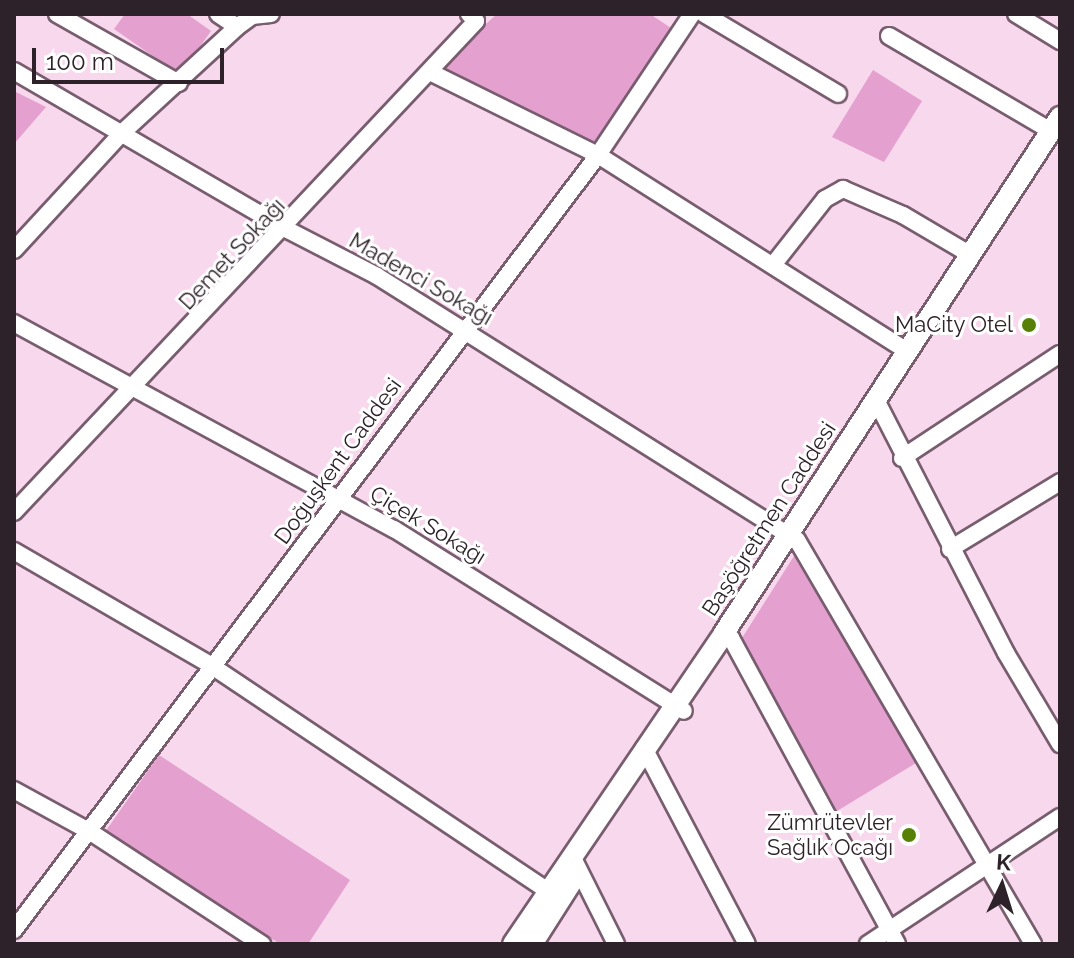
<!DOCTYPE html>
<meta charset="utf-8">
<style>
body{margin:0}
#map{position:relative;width:1074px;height:958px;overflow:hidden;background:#f8d8ed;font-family:Raleway,sans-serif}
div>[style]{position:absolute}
.green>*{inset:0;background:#e4a0ce}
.roads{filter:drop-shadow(2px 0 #785d6f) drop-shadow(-2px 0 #785d6f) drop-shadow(0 2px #785d6f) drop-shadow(0 -2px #785d6f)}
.minor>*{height:16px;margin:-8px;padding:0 8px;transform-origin:8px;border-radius:8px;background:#fff}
.major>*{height:20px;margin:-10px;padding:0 10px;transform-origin:10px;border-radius:10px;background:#fff}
.dots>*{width:22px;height:22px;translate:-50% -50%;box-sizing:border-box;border:4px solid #fff;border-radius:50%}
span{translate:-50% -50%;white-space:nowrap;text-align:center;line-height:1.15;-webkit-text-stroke:6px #fff;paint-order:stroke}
.street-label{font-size:22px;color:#2d2229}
.poi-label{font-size:22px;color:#2d2229}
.right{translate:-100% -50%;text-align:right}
.frame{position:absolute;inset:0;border:16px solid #2d2229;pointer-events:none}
.north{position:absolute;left:962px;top:846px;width:80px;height:80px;-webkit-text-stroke:6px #fff;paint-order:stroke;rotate:4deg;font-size:22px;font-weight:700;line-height:32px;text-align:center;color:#2d2229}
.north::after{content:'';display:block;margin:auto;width:28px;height:36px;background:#2d2229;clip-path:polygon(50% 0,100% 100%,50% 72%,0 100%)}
.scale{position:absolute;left:32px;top:48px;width:192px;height:36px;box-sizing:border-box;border:4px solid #2d2229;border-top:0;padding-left:10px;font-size:24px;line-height:28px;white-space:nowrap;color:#2d2229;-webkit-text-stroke:6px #fff;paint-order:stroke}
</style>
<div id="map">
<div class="green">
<i style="clip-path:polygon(125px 14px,187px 14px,211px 31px,180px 75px,114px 29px)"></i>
<i style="clip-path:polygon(497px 14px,650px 14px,671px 28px,599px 154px,431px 73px)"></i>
<i style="clip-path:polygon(873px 70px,922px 101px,884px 162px,832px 137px)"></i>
<i style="clip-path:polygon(14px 91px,46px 107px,14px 144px)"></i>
<i style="clip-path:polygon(794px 556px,916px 763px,837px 811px,742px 638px)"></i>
<i style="clip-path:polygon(159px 755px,350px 880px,308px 944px,280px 944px,105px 832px)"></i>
</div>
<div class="roads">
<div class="minor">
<i style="left:57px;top:14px;width:140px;rotate:29.5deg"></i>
<i style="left:218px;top:14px;width:23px;rotate:34deg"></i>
<i style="left:704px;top:14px;width:156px;rotate:30.8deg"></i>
<i style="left:1016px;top:14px;width:52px;rotate:31.5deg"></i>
<i style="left:889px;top:36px;width:188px;rotate:30.4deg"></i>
<i style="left:14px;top:71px;width:315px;rotate:30.2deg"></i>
<i style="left:286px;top:229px;width:102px;rotate:27.3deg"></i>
<i style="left:377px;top:276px;width:496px;rotate:32.2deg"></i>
<i style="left:797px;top:540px;width:468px;rotate:59.7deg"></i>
<i style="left:430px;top:72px;width:187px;rotate:26.3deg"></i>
<i style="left:598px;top:155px;width:366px;rotate:32.4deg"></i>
<i style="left:14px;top:250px;width:162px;rotate:-47.3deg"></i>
<i style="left:124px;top:131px;width:154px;rotate:-42.6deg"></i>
<i style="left:237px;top:27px;width:19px;rotate:-36deg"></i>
<i style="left:252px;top:16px;width:19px;rotate:-6deg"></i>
<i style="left:773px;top:265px;width:84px;rotate:-51.8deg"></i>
<i style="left:825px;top:199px;width:21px;rotate:-29deg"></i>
<i style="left:843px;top:189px;width:65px;rotate:23.4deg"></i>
<i style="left:903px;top:215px;width:79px;rotate:30.5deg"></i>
<i style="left:14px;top:323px;width:432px;rotate:28.5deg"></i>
<i style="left:394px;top:529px;width:342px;rotate:32.1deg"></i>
<i style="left:876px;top:400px;width:284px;rotate:62.8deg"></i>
<i style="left:1006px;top:653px;width:106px;rotate:59.3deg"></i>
<i style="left:902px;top:458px;width:189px;rotate:-33.4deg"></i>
<i style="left:14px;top:512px;width:674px;rotate:-46.74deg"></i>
<i style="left:476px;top:21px;width:10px;rotate:-135deg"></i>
<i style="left:950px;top:549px;width:129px;rotate:-31.3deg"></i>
<i style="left:14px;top:551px;width:229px;rotate:30.1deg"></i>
<i style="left:212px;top:666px;width:415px;rotate:33.8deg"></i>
<i style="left:724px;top:633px;width:9px;rotate:36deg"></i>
<i style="left:731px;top:638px;width:348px;rotate:61.5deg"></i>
<i style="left:644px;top:748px;width:221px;rotate:62.3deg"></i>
<i style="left:14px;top:790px;width:85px;rotate:28.7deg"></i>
<i style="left:89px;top:831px;width:207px;rotate:33.2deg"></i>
<i style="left:573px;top:858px;width:96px;rotate:63.4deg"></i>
<i style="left:14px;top:930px;width:970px;rotate:-53deg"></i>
<i style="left:598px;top:155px;width:169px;rotate:-56.3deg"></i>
<i style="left:868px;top:944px;width:230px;rotate:-33.5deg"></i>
</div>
<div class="major">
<i style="left:513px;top:944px;width:376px;rotate:-55.8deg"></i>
<i style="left:724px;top:633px;width:616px;rotate:-56.93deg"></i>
<i style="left:532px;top:944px;width:76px;rotate:-57.4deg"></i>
</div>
</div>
<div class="dots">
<i style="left:1029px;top:325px;background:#578106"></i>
<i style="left:909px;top:835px;background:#578106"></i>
</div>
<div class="street-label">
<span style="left:232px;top:254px;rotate:-47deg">Demet Sokağı</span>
<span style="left:421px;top:279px;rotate:30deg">Madenci Sokağı</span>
<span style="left:338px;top:461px;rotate:-54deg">Doğuşkent Caddesi</span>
<span style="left:769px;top:519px;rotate:-57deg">Başöğretmen Caddesi</span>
<span style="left:428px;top:525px;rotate:31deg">Çiçek Sokağı</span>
</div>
<div class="poi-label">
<span class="right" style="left:1013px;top:325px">MaCity Otel</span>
<span class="right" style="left:893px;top:835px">Zümrütevler<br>Sağlık Ocağı</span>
</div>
<div class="frame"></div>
<div class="north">K</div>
<div class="scale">100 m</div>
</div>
